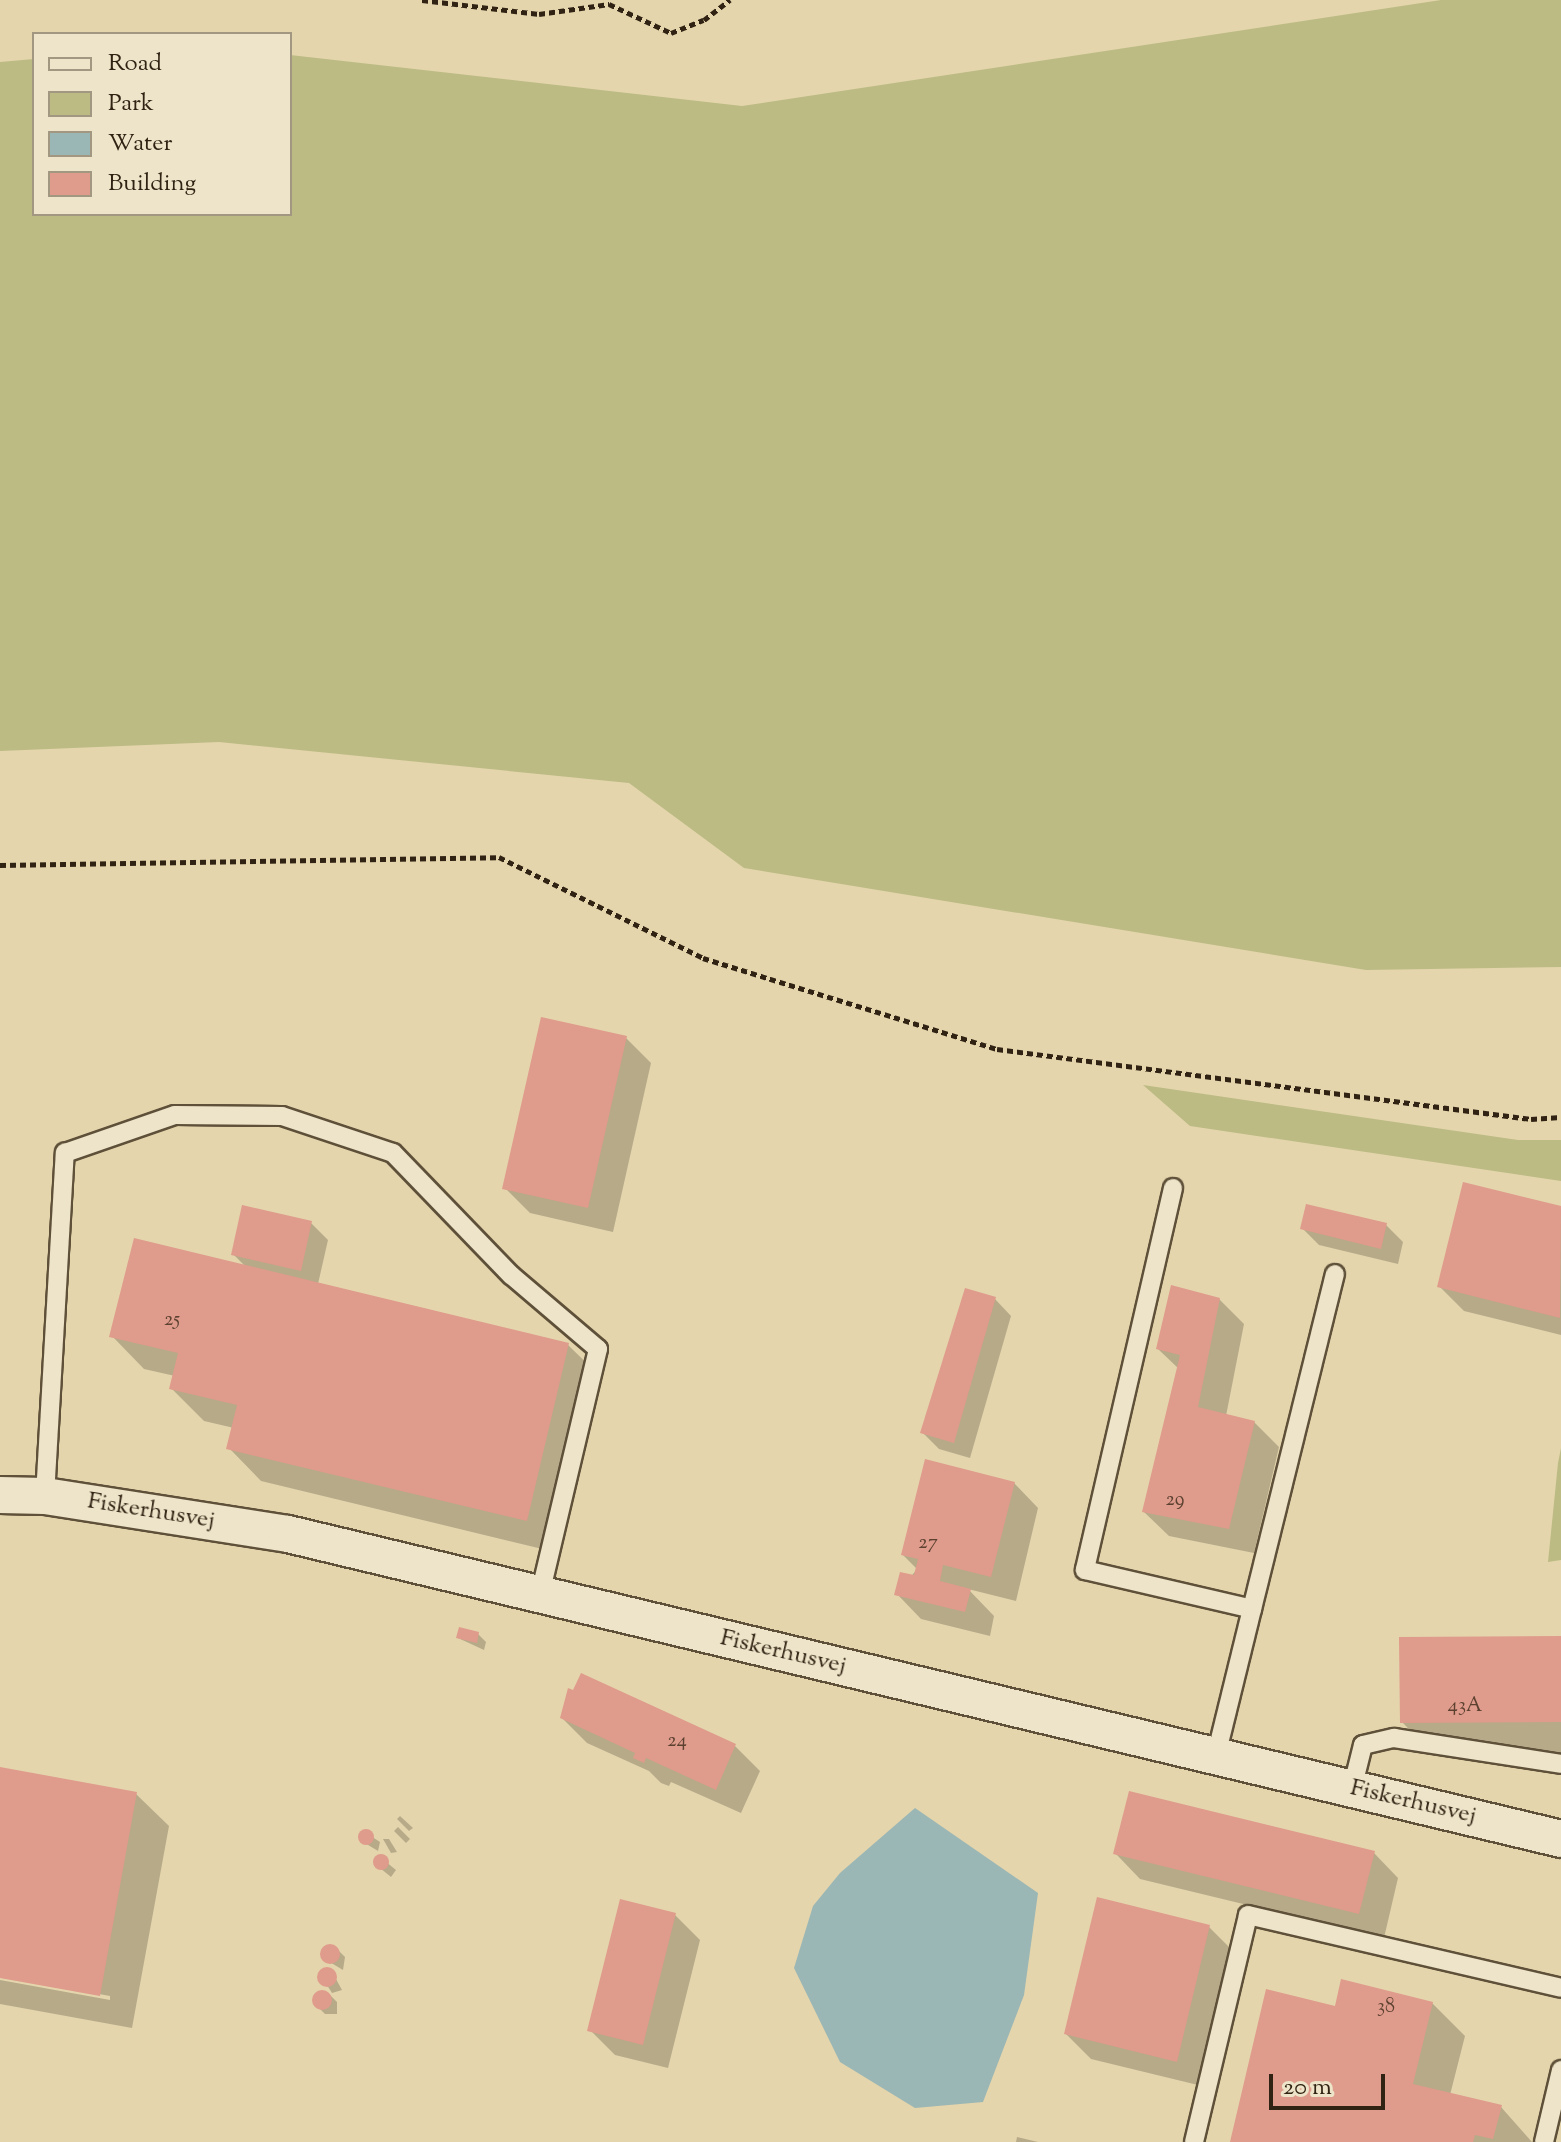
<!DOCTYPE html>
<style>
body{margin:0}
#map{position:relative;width:1561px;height:2142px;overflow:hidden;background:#e4d5ac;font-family:"Sorts Mill Goudy",serif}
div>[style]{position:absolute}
.green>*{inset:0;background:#bcbb84}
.water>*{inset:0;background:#9ab6b5}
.shadow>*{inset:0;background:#0003}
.building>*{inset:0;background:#df9b8b}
.round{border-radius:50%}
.path>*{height:5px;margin-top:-2.5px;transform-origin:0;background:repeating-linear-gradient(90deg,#312313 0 6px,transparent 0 10px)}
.roads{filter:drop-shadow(2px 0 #5e5039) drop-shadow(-2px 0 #5e5039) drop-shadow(0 2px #5e5039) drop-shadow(0 -2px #5e5039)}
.lane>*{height:18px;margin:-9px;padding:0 9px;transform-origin:9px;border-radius:9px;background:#ede4c9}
.street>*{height:36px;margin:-18px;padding:0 18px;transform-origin:18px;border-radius:18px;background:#ede4c9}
span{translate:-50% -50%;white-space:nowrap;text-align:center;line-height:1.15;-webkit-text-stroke:7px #ede4c9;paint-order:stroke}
.number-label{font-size:20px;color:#5c4131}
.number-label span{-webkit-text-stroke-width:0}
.street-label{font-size:24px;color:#312313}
.legend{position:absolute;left:32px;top:32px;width:260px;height:184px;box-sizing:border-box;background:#ede4c9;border:2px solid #a29780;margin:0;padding:10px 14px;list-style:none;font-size:24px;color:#312313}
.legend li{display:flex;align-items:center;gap:16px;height:40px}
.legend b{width:40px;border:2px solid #a29780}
.scale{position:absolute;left:1269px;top:2074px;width:116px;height:36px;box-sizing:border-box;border:4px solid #312313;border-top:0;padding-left:10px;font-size:24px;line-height:28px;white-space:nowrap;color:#312313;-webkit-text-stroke:6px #ede4c9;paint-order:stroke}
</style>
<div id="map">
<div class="green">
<i style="clip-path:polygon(1441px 0,1561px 0,1561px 967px,1366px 970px,744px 868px,629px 783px,219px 742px,0 751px,0 62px,34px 59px,34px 214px,290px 214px,290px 55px,742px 106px)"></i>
<i style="clip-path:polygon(1143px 1085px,1518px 1140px,1561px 1140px,1561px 1181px,1190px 1126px)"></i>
<i style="clip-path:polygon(1561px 1448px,1561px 1560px,1548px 1562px,1558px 1463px)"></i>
</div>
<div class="water">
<i style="clip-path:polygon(915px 1808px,1038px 1893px,1024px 1995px,983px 2102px,915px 2108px,840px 2062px,794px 1968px,813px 1906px,840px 1873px)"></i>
</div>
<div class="shadow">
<i style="clip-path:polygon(626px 1038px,651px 1063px,613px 1232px,530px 1213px,505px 1188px)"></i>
<i style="clip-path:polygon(1464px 1184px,1561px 1208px,1561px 1335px,1464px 1311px,1439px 1286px)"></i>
<i style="clip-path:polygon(311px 1223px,328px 1240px,318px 1284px,568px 1345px,601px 1377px,559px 1553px,261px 1481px,229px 1448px,234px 1428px,204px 1421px,172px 1389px,175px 1376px,144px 1369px,112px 1336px,246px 1267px,233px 1254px)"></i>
<i style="clip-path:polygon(1386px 1225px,1403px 1242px,1398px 1264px,1319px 1245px,1302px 1228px)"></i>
<i style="clip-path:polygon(995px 1299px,1011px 1316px,970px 1458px,939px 1449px,922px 1432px)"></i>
<i style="clip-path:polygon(1219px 1299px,1244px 1324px,1226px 1416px,1254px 1422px,1279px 1447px,1254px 1553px,1169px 1536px,1144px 1512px,1179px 1369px,1158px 1349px)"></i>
<i style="clip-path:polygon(1014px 1483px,1038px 1508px,1016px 1601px,968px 1589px,994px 1616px,990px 1636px,921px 1619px,897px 1594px,917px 1569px,903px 1555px)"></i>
<i style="clip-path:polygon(478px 1634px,486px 1642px,484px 1650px,458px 1638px)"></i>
<i style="clip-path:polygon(1561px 1638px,1561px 1754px,1434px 1755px,1402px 1722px)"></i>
<i style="clip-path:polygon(582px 1675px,735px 1746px,760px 1771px,741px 1813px,671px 1782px,669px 1786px,661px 1783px,649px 1771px,587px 1743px,562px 1718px)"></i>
<i style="clip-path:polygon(0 1769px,136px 1794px,169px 1826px,132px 2028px,0 2004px,0 1980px,110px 2000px,110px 1996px,0 1976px)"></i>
<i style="clip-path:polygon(400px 1816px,413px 1828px,409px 1831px,397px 1819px)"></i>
<i style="clip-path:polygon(398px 1827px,410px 1839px,406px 1843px,394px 1831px)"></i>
<i style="clip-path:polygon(363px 1831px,380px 1842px,378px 1851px,360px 1840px)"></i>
<i style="clip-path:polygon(383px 1839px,389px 1839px,397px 1852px,391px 1853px)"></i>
<i style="clip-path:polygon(1374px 1853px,1398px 1878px,1384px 1938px,1140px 1879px,1116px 1854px)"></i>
<i style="clip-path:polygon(380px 1857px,396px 1870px,391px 1877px,375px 1864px)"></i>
<i style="clip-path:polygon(675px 1915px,700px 1940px,668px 2068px,615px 2055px,590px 2030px)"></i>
<i style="clip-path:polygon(1209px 1927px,1234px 1952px,1202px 2086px,1091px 2059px,1066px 2034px)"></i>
<i style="clip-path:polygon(324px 1949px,337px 1949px,345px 1957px,343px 1970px,323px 1958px)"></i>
<i style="clip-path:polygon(331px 1970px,342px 1990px,332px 1993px,320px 1974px)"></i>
<i style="clip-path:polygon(329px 1994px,337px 2002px,337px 2014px,325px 2014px,317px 2006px,317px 1995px)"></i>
<i style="clip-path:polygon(1432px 2003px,1465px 2036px,1450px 2095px,1501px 2107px,1532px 2142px,1232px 2142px,1336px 2008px)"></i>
<i style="clip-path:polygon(1017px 2137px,1038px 2142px,1016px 2142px)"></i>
</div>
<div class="building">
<i style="clip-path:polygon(541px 1017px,627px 1036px,588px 1208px,502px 1189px)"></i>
<i style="clip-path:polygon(1463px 1182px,1561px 1206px,1560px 1318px,1437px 1287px)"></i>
<i style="clip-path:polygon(1306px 1204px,1387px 1223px,1381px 1249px,1300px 1229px)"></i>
<i style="clip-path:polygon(242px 1205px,312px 1221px,301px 1271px,231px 1255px)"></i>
<i style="clip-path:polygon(134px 1238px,569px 1343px,527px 1521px,226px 1449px,237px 1405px,169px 1389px,178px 1353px,109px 1337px)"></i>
<i style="clip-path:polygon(1171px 1285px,1220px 1298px,1198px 1407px,1255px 1421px,1229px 1529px,1142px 1512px,1180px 1355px,1156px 1349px)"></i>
<i style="clip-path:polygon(965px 1288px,996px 1297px,954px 1443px,920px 1433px)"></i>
<i style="clip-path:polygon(925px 1459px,1015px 1482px,991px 1577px,943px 1565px,940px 1581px,971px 1589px,965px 1612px,894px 1595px,900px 1572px,914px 1575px,918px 1559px,901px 1555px)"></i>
<i style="clip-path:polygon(459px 1627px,479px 1632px,477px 1643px,456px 1638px)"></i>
<i style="clip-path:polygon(1561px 1636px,1561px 1722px,1400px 1723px,1399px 1637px)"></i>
<i style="clip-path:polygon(581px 1673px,736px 1744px,716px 1790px,646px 1758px,644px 1763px,633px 1758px,635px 1753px,560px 1718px,568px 1688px,573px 1690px)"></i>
<i style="clip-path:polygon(0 1767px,137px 1792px,100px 1996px,0 1978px)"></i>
<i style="clip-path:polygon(1129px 1791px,1375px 1851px,1359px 1914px,1113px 1854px)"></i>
<i class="round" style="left:358px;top:1829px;width:16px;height:16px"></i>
<i class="round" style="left:373px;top:1854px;width:16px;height:16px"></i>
<i style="clip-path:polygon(1097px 1897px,1210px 1925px,1177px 2062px,1064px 2034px)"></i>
<i style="clip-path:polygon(620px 1899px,676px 1913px,643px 2045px,587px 2031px)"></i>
<i class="round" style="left:320px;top:1944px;width:20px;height:20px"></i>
<i class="round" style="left:317px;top:1967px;width:20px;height:20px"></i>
<i style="clip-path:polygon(1341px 1979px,1433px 2002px,1413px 2084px,1502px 2105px,1493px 2139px,1475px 2135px,1473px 2142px,1230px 2142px,1266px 1989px,1335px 2006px)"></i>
<i class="round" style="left:312px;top:1990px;width:20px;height:20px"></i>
</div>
<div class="path">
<i style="left:422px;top:0;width:118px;rotate:6.8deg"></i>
<i style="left:539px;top:14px;width:71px;rotate:-8.1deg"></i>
<i style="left:609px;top:4px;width:68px;rotate:25.1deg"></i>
<i style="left:671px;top:33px;width:35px;rotate:-22deg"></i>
<i style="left:704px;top:20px;width:33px;rotate:-38deg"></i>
<i style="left:0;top:865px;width:499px;rotate:-0.9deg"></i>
<i style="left:499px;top:857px;width:228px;rotate:26.3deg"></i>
<i style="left:703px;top:958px;width:308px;rotate:17.2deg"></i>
<i style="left:997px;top:1049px;width:539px;rotate:7.47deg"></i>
<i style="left:1531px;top:1119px;width:30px;rotate:-4deg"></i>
</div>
<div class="roads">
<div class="lane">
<i style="left:1173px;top:1188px;width:392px;rotate:103deg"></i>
<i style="left:1085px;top:1570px;width:171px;rotate:13.1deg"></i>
<i style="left:1252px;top:1609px;width:151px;rotate:103.8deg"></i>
<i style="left:45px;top:1496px;width:344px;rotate:-86.7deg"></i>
<i style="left:65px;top:1153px;width:116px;rotate:-19.1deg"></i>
<i style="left:175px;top:1115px;width:107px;rotate:0.5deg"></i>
<i style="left:282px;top:1116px;width:117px;rotate:18.4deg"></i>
<i style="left:393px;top:1153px;width:170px;rotate:46deg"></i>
<i style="left:511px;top:1275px;width:114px;rotate:40.4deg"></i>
<i style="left:598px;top:1349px;width:252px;rotate:103.3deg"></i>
<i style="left:1252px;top:1609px;width:345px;rotate:-76.1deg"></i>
<i style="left:1352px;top:1789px;width:45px;rotate:-76deg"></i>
<i style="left:1363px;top:1745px;width:32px;rotate:-13deg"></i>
<i style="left:1394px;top:1738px;width:169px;rotate:8.8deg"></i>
<i style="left:1194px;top:2142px;width:233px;rotate:-76.6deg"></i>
<i style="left:1248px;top:1915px;width:321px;rotate:13.1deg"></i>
<i style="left:1544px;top:2142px;width:74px;rotate:-76.7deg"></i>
</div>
<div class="street">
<i style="left:0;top:1495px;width:45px;rotate:1.3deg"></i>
<i style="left:45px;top:1496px;width:246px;rotate:8.9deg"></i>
<i style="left:288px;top:1534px;width:1309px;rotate:13.47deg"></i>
</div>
</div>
<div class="number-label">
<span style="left:172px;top:1320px">25</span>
<span style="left:1175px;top:1500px">29</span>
<span style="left:928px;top:1543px">27</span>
<span style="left:1465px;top:1706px">43A</span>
<span style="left:677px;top:1741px">24</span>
<span style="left:1386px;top:2007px">38</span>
</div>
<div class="street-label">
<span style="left:151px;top:1512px;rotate:9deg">Fiskerhusvej</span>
<span style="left:783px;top:1653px;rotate:13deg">Fiskerhusvej</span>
<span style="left:1413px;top:1803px;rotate:13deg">Fiskerhusvej</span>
</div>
<ul class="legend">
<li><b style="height:10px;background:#ede4c9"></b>Road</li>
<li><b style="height:22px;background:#bcbb84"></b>Park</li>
<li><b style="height:22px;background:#9ab6b5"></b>Water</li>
<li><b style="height:22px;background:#df9b8b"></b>Building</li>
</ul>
<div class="scale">20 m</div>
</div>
